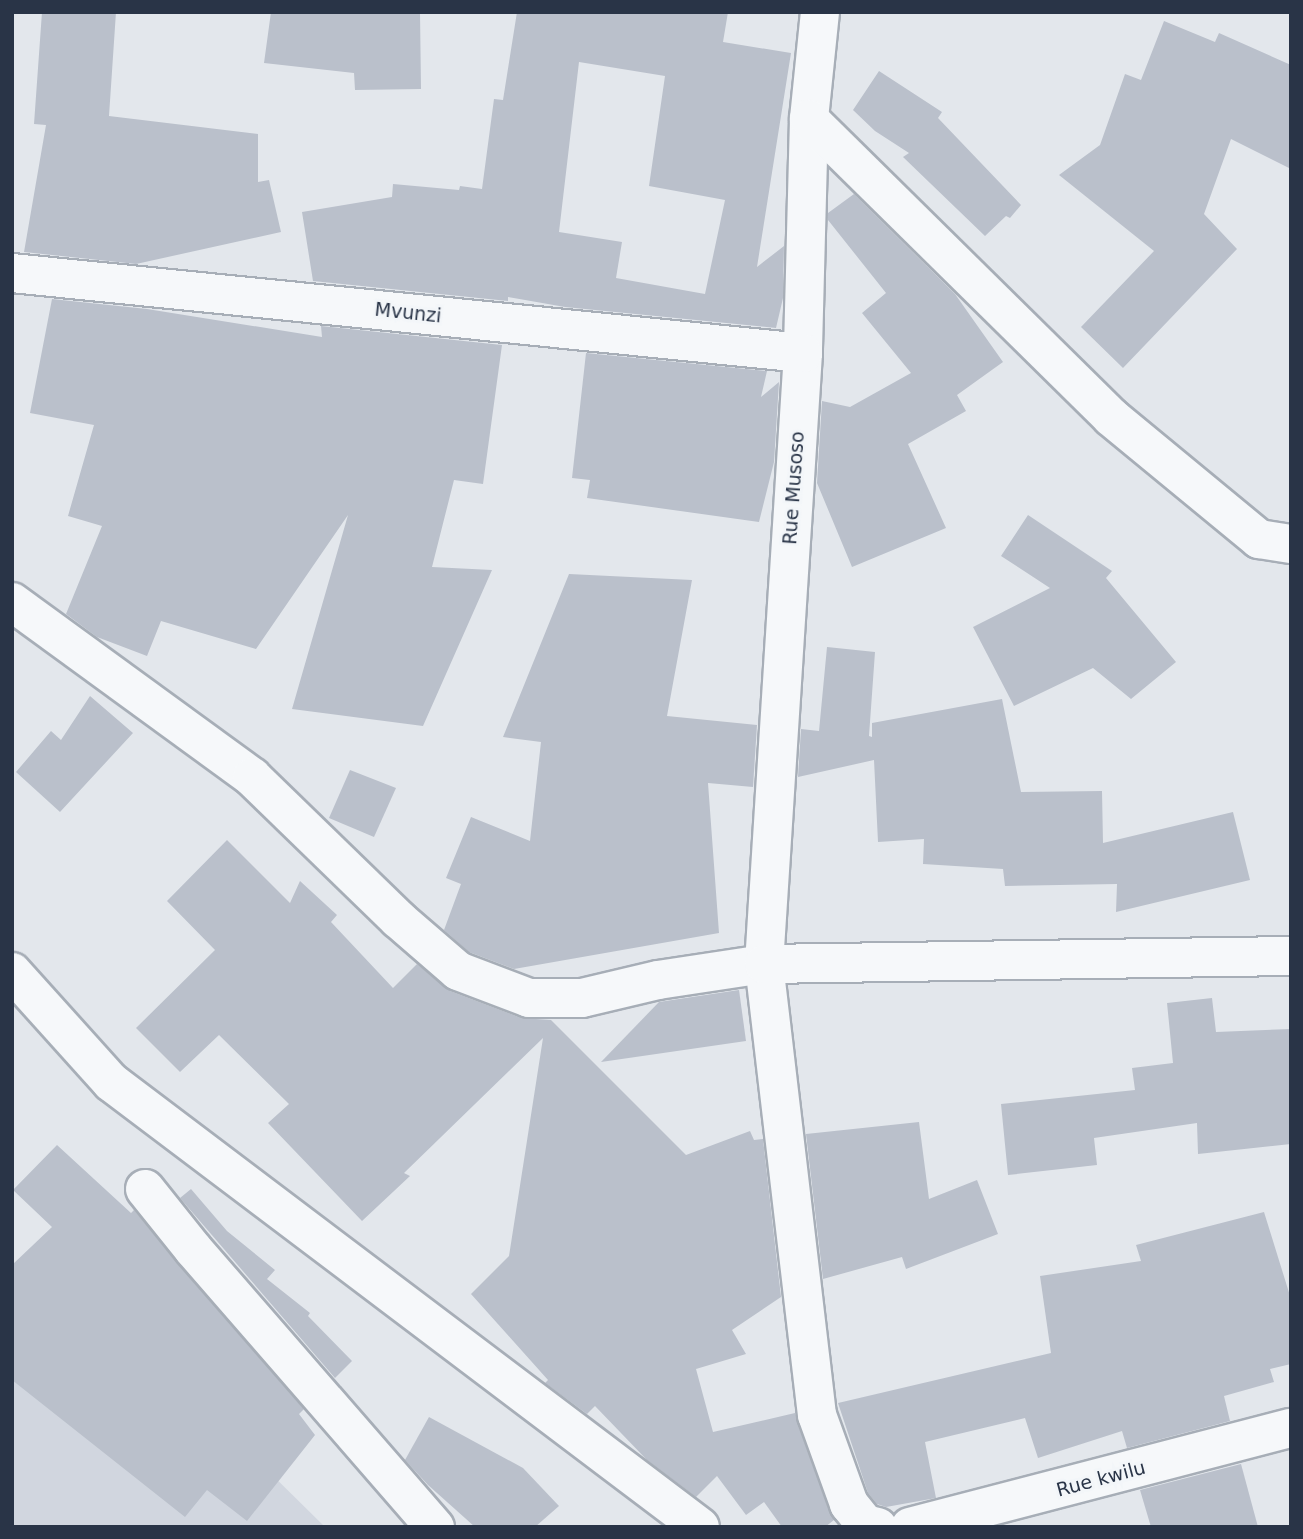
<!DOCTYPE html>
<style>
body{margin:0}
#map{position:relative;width:1303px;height:1539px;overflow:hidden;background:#e3e7ec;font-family:"DejaVu Sans",sans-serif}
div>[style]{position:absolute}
.built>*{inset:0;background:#d1d6df}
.building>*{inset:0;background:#bac0cb}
.roads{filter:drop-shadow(2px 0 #a7aeb7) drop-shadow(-2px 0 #a7aeb7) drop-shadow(0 2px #a7aeb7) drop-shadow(0 -2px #a7aeb7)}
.street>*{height:38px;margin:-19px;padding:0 19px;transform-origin:19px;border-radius:19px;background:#f6f8fa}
span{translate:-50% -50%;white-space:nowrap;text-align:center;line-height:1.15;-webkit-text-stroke:6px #f3f6f9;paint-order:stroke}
.street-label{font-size:19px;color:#293447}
.frame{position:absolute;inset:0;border:14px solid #293447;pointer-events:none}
</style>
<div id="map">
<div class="built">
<i style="clip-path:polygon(12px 1263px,247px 1450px,325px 1527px,12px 1527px)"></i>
</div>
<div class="building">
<i style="clip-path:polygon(42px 12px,116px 12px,109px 116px,258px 134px,258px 182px,269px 180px,281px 232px,136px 264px,24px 252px,46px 125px,34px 124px)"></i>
<i style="clip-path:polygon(271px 12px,420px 12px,421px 89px,355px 90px,354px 73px,264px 63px)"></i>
<i style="clip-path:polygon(evenodd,517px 12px,728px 12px,723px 42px,791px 53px,757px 267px,784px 246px,783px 298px,776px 328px,565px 307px,508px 297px,508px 301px,313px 281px,302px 212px,392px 197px,393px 184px,459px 190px,460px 186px,482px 189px,494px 99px,503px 100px,517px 12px,579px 62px,665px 76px,649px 186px,725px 200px,705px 294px,616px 278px,622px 242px,559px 232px,579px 62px)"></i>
<i style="clip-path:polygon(1164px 21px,1215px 42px,1219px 33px,1291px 65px,1291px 169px,1231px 139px,1204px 214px,1237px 249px,1123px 368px,1081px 327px,1154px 251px,1059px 175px,1100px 145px,1125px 74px,1141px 80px)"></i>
<i style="clip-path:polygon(879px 71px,942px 112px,938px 118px,1021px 205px,1010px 218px,1006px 216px,985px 236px,903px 157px,909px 153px,875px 131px,853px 110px)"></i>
<i style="clip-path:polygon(854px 194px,955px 294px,1003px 362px,957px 395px,966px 411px,908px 444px,946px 528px,852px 567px,817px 483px,822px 401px,850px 407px,911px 373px,862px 313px,886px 293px,828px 220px,828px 213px)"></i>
<i style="clip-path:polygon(52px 299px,147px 309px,322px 337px,321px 326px,502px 345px,483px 484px,454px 480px,432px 567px,492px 570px,423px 726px,292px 709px,348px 515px,256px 649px,161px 621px,147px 656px,97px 637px,66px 614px,102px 526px,68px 516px,94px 425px,30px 413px)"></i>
<i style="clip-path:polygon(586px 353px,767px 371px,761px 397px,779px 382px,774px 462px,759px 522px,587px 498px,590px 480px,572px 478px)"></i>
<i style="clip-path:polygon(1028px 515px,1112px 571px,1106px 578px,1176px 662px,1131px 699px,1093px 668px,1014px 706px,973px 627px,1050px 588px,1001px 556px)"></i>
<i style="clip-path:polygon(569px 574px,692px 580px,667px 716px,757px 725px,753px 787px,708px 783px,719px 933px,514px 969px,469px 952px,444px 930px,461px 884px,446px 878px,471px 817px,530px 841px,541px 742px,503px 737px)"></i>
<i style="clip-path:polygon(827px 647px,875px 652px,869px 736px,872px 737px,872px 723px,1002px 699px,1021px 792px,1102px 791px,1103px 843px,1233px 812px,1250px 880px,1116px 912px,1117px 884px,1005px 886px,1003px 869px,923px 864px,924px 839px,878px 842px,874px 760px,798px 777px,801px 729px,819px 731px)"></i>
<i style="clip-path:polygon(90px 696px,133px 733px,60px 812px,16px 772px,51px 731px,61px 740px)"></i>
<i style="clip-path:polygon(350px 770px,396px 788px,374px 837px,329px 818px)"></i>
<i style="clip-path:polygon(227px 840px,290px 903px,300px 881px,337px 915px,331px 922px,393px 988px,417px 964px,450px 991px,521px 1018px,551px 1020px,686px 1155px,750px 1131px,754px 1140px,763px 1139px,781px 1297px,732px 1330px,746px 1354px,696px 1369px,713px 1432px,795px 1413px,834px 1520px,825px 1527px,782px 1527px,764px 1502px,746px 1515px,717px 1476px,696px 1497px,647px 1460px,595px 1406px,587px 1414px,545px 1383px,548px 1380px,471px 1294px,509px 1256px,543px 1038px,404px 1173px,410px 1176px,362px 1221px,268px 1123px,289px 1104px,219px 1035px,180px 1072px,136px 1028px,215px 950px,167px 901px)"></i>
<i style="clip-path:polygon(739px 990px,746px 1041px,601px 1062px,659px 1002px)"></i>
<i style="clip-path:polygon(1212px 998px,1216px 1032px,1291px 1029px,1291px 1144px,1198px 1154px,1197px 1123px,1094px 1138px,1097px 1165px,1008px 1175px,1001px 1104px,1135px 1090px,1132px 1068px,1173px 1063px,1167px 1003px)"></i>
<i style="clip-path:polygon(919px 1122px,929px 1199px,977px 1180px,998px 1234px,906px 1269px,902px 1257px,823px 1279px,806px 1134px)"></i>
<i style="clip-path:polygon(57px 1145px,131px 1213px,134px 1210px,304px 1409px,299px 1414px,315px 1435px,247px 1521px,207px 1490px,185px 1517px,12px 1380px,12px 1265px,52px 1227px,13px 1190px)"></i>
<i style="clip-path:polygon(191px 1189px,227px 1231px,275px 1270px,267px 1279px,310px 1313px,308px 1316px,352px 1361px,335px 1378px,180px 1198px)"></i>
<i style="clip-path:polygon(1264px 1212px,1291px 1299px,1291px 1364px,1270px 1369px,1274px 1382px,1224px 1396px,1230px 1421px,1127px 1448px,1122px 1431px,1038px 1458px,1025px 1418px,925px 1442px,936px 1498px,886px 1507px,877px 1504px,868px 1493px,838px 1403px,1051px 1353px,1040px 1276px,1141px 1261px,1136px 1245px)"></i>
<i style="clip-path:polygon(429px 1417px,523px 1468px,559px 1506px,535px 1527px,475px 1527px,428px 1485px,405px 1460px)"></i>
<i style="clip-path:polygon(1241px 1464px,1258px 1527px,1151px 1527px,1140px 1490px)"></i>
</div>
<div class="roads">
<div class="street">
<i style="left:820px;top:12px;width:108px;rotate:95.9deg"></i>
<i style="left:809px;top:119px;width:234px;rotate:91.5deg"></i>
<i style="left:803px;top:353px;width:612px;rotate:93.65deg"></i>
<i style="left:764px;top:964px;width:454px;rotate:83.3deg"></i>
<i style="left:817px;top:1415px;width:95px;rotate:70.2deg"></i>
<i style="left:849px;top:1504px;width:26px;rotate:51deg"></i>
<i style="left:865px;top:1524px;width:13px;rotate:13deg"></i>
<i style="left:809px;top:119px;width:424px;rotate:44.6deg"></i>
<i style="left:1111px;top:417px;width:192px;rotate:39.5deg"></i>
<i style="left:1259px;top:539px;width:32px;rotate:9deg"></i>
<i style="left:12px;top:273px;width:795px;rotate:5.78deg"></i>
<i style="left:12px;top:602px;width:297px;rotate:36.1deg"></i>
<i style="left:252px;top:777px;width:204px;rotate:44.2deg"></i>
<i style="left:398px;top:919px;width:79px;rotate:40.9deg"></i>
<i style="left:458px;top:971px;width:76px;rotate:20.8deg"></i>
<i style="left:529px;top:998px;width:53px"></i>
<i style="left:582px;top:998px;width:78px;rotate:-13.3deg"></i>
<i style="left:658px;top:980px;width:107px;rotate:-8.6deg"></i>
<i style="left:764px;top:964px;width:527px;rotate:-0.87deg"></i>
<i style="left:12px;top:972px;width:148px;rotate:48deg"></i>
<i style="left:111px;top:1082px;width:738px;rotate:37.07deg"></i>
<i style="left:145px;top:1189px;width:77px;rotate:51.3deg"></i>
<i style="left:193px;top:1249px;width:369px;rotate:49deg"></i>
<i style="left:910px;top:1527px;width:394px;rotate:-14.6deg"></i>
</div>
</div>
<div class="street-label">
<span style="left:408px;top:313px;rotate:6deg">Mvunzi</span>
<span style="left:794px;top:488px;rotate:-86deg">Rue Musoso</span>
<span style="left:1101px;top:1479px;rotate:-15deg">Rue kwilu</span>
</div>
<div class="frame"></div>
</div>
